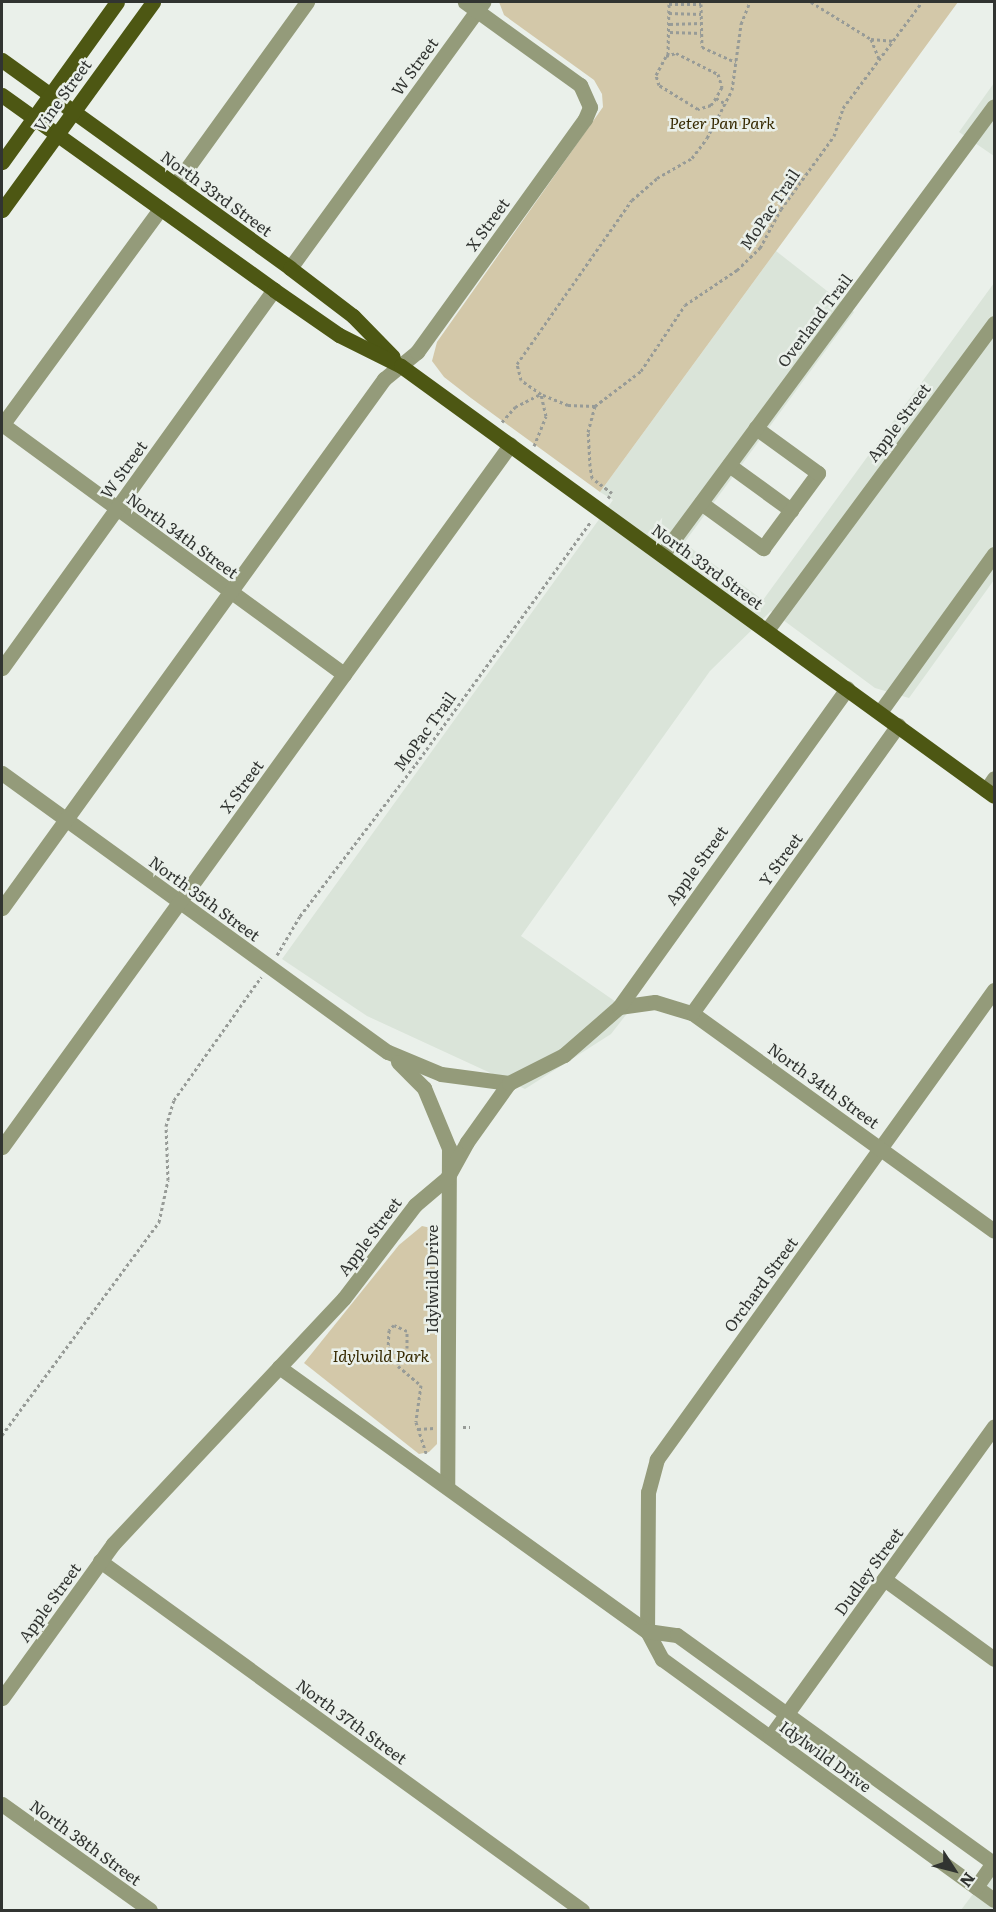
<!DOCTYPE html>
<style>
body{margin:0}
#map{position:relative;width:996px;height:1912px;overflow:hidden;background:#eaf0ea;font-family:Literata,serif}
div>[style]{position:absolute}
.built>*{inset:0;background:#dae4d9}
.green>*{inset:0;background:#d3c8a9}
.path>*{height:3px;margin-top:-1.5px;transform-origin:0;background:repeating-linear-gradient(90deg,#979b97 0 3px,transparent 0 6px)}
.minor>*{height:15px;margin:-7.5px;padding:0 7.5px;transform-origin:7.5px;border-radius:7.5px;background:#949b7a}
.major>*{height:15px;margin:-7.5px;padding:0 7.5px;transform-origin:7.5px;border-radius:7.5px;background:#4d5713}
span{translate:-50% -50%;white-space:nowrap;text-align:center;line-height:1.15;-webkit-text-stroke:5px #eaf0ea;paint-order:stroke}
.street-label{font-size:16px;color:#313431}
.park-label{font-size:16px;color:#362900;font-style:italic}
.frame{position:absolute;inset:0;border:3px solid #313431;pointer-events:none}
.north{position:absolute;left:924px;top:1840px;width:60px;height:60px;-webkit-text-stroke:4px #eaf0ea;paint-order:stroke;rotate:126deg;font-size:16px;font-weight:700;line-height:24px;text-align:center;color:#313431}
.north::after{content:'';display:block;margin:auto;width:21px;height:27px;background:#313431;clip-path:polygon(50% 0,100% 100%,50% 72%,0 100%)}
</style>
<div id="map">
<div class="built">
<i style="clip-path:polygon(994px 83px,994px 156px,959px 132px)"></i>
<i style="clip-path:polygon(776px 251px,854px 312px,684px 543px,763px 600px,994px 283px,994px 580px,909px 698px,875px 688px,771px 611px,710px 671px,521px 936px,629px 1011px,611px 1034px,525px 1089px,367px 1016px,282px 959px,613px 500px,600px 492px)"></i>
<i style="clip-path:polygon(994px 1866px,994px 1910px,961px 1910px)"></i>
</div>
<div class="green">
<i style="clip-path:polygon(499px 2px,958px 2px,600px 492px,471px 398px,444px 377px,432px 361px,437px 342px,603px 107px,602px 94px,594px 80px,504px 15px)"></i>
<i style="clip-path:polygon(422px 1226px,431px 1228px,437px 1241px,437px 1444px,429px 1452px,419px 1454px,304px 1363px,399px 1245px)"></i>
</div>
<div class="path">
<i style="left:811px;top:2px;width:70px;rotate:31.7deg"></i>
<i style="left:871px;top:39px;width:21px;rotate:5deg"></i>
<i style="left:669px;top:13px;width:32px;rotate:2deg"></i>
<i style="left:670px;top:24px;width:31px;rotate:-2deg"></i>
<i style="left:670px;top:32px;width:31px;rotate:2deg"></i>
<i style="left:871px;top:39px;width:22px;rotate:68deg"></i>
<i style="left:668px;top:55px;width:51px;rotate:-88.9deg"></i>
<i style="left:669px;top:4px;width:32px"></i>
<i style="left:701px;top:4px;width:43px;rotate:88.7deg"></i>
<i style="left:702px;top:47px;width:37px;rotate:24deg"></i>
<i style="left:716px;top:98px;width:9px;rotate:126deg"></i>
<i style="left:711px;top:105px;width:14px;rotate:163deg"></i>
<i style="left:698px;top:109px;width:46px;rotate:-148.4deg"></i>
<i style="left:659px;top:85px;width:10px;rotate:-107deg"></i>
<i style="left:656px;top:75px;width:21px;rotate:-62deg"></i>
<i style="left:666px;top:56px;width:10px;rotate:-17deg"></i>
<i style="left:676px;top:53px;width:47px;rotate:26.6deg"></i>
<i style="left:718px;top:74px;width:14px;rotate:73deg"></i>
<i style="left:722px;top:87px;width:13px;rotate:119deg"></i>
<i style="left:716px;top:98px;width:12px;rotate:31deg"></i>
<i style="left:595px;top:406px;width:27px;rotate:-178deg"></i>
<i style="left:568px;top:405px;width:29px;rotate:-158deg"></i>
<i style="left:541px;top:394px;width:24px;rotate:-145deg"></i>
<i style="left:521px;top:380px;width:16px;rotate:-104deg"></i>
<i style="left:517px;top:364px;width:200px;rotate:-55deg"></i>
<i style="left:632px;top:200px;width:33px;rotate:-41deg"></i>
<i style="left:657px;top:178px;width:40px;rotate:-29.7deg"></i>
<i style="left:692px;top:158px;width:25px;rotate:-53deg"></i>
<i style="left:707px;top:138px;width:54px;rotate:-62.5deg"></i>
<i style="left:732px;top:90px;width:67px;rotate:-82.2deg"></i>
<i style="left:741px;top:24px;width:24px;rotate:-68deg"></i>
<i style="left:502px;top:422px;width:20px;rotate:-49deg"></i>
<i style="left:515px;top:407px;width:29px;rotate:-27deg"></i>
<i style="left:534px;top:446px;width:32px;rotate:-68deg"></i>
<i style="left:546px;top:416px;width:23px;rotate:-103deg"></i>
<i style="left:608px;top:498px;width:6px;rotate:-51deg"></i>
<i style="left:612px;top:493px;width:25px;rotate:-143deg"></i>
<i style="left:592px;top:478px;width:12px;rotate:-99deg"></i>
<i style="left:590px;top:466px;width:34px;rotate:-93deg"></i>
<i style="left:588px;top:432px;width:27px;rotate:-75deg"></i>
<i style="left:595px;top:406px;width:58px;rotate:-37.3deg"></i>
<i style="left:641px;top:371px;width:79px;rotate:-56.3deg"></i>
<i style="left:685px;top:305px;width:63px;rotate:-33.9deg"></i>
<i style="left:737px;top:270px;width:32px;rotate:-44deg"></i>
<i style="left:760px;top:248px;width:44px;rotate:-61.7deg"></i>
<i style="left:781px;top:209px;width:90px;rotate:-54deg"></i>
<i style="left:834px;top:136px;width:29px;rotate:-72deg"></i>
<i style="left:843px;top:108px;width:132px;rotate:-53.3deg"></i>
<i style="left:277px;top:955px;width:45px;rotate:-59.5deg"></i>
<i style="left:300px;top:916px;width:191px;rotate:-52.7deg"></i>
<i style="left:416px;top:764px;width:299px;rotate:-54.2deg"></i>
<i style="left:398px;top:1356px;width:12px;rotate:-42deg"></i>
<i style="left:407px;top:1348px;width:17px;rotate:-90deg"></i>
<i style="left:407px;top:1331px;width:14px;rotate:-155deg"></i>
<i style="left:394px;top:1325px;width:7px;rotate:135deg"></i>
<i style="left:389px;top:1330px;width:17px;rotate:93deg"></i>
<i style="left:388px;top:1347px;width:13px;rotate:42deg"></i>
<i style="left:398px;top:1356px;width:10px;rotate:90deg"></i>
<i style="left:398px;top:1366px;width:30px;rotate:40deg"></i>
<i style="left:421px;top:1385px;width:37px;rotate:98deg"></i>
<i style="left:416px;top:1422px;width:33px;rotate:72deg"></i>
<i style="left:463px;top:1427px;width:7px"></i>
<i style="left:418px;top:1429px;width:16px;rotate:-4deg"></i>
<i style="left:2px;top:1435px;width:265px;rotate:-53.6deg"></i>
<i style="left:159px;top:1222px;width:43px;rotate:-77.9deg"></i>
<i style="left:168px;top:1180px;width:54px;rotate:-92.1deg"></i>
<i style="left:166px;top:1126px;width:27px;rotate:-73deg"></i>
<i style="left:174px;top:1100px;width:151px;rotate:-54.7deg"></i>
</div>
<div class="minor">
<i style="left:175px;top:185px;width:226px;rotate:-54.2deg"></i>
<i style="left:290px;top:268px;width:329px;rotate:-54deg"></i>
<i style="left:2px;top:424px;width:424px;rotate:36.2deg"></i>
<i style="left:2px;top:425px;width:268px;rotate:-53.8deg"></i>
<i style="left:729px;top:465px;width:77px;rotate:36deg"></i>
<i style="left:701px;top:503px;width:77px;rotate:36deg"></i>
<i style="left:763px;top:548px;width:93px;rotate:-53.7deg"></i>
<i style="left:818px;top:473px;width:77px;rotate:-144deg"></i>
<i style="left:662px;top:555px;width:558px;rotate:-53.52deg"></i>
<i style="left:767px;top:630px;width:382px;rotate:-53.5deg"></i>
<i style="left:2px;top:668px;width:466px;rotate:-54.3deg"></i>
<i style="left:880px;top:712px;width:195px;rotate:-54.2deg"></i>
<i style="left:2px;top:773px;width:476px;rotate:35.9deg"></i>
<i style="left:388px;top:1052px;width:57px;rotate:22.5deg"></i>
<i style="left:441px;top:1074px;width:69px;rotate:7.5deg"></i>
<i style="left:986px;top:790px;width:14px;rotate:-56deg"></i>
<i style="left:2px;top:908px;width:653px;rotate:-54.17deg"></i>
<i style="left:384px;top:379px;width:43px;rotate:-39.3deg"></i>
<i style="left:417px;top:352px;width:287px;rotate:-54.2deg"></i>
<i style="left:585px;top:119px;width:13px;rotate:-67deg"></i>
<i style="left:590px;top:107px;width:24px;rotate:-114deg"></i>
<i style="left:580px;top:85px;width:142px;rotate:-144.2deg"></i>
<i style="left:994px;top:990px;width:578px;rotate:125.7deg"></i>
<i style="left:657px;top:1459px;width:34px;rotate:105deg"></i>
<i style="left:648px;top:1492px;width:139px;rotate:90.4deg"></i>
<i style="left:647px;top:1631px;width:32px;rotate:62deg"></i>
<i style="left:662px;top:1659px;width:410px;rotate:36deg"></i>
<i style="left:619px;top:1007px;width:36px;rotate:-8deg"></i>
<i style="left:655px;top:1002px;width:39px;rotate:17deg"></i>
<i style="left:692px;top:1013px;width:372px;rotate:35.8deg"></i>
<i style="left:692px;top:1013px;width:354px;rotate:-54.4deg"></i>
<i style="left:398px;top:1062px;width:37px;rotate:45deg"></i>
<i style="left:424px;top:1088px;width:65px;rotate:67.4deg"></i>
<i style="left:449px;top:1148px;width:339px;rotate:90.3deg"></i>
<i style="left:2px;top:1147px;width:867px;rotate:-54.11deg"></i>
<i style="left:279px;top:1367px;width:453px;rotate:35.7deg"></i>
<i style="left:647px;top:1631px;width:30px;rotate:8deg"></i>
<i style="left:677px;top:1635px;width:391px;rotate:35.8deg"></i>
<i style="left:100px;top:1561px;width:595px;rotate:35.91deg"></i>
<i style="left:884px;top:1579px;width:136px;rotate:36deg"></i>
<i style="left:2px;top:1698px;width:190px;rotate:-54.2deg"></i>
<i style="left:113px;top:1544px;width:337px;rotate:-46.8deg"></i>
<i style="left:344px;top:1298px;width:117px;rotate:-52.6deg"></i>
<i style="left:415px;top:1205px;width:42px;rotate:-40.2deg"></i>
<i style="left:447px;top:1178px;width:41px;rotate:-60.9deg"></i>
<i style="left:467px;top:1142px;width:72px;rotate:-54.6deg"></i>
<i style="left:509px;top:1083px;width:62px;rotate:-27deg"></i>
<i style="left:564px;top:1055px;width:73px;rotate:-41.1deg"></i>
<i style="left:619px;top:1007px;width:392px;rotate:-54.4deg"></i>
<i style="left:770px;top:1737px;width:383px;rotate:-54.2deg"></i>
<i style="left:2px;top:1804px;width:182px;rotate:35.6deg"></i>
<i style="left:976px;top:1887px;width:32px;rotate:-55deg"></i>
</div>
<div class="major">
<i style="left:2px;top:60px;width:355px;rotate:35.8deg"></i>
<i style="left:290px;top:268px;width:79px;rotate:37.3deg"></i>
<i style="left:353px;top:316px;width:57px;rotate:45.7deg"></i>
<i style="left:2px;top:95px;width:335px;rotate:35.6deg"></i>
<i style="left:274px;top:290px;width:79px;rotate:34.7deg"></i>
<i style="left:339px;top:335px;width:69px;rotate:26.6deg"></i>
<i style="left:401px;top:366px;width:732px;rotate:35.95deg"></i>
<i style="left:2px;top:162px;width:197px;rotate:-54.3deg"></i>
<i style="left:2px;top:210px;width:257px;rotate:-54deg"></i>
</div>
<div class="street-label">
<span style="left:414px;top:66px;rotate:-54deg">W Street</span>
<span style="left:62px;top:95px;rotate:-54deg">Vine Street</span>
<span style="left:217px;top:193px;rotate:36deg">North 33rd Street</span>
<span style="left:769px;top:209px;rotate:-56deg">MoPac Trail</span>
<span style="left:487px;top:224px;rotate:-54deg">X Street</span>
<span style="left:814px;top:320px;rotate:-53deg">Overland Trail</span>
<span style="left:898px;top:422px;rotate:-53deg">Apple Street</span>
<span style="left:123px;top:469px;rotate:-54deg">W Street</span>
<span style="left:183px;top:535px;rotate:36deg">North 34th Street</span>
<span style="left:708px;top:566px;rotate:36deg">North 33rd Street</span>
<span style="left:424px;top:731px;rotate:-54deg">MoPac Trail</span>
<span style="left:241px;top:786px;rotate:-54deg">X Street</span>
<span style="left:780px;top:859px;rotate:-54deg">Y Street</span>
<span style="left:696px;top:865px;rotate:-54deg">Apple Street</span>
<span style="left:205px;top:898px;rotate:36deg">North 35th Street</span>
<span style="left:824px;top:1085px;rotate:36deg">North 34th Street</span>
<span style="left:369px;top:1236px;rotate:-53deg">Apple Street</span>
<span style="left:431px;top:1279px;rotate:-90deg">Idylwild Drive</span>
<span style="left:760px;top:1284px;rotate:-54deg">Orchard Street</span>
<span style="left:868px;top:1571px;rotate:-54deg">Dudley Street</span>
<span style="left:49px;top:1602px;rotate:-54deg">Apple Street</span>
<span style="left:352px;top:1721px;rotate:36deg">North 37th Street</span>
<span style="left:826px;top:1756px;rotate:36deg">Idylwild Drive</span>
<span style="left:86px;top:1842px;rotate:36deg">North 38th Street</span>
</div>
<div class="park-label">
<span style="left:722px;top:122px">Peter Pan Park</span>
<span style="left:381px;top:1355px">Idylwild Park</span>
</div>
<div class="frame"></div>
<div class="north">N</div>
</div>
